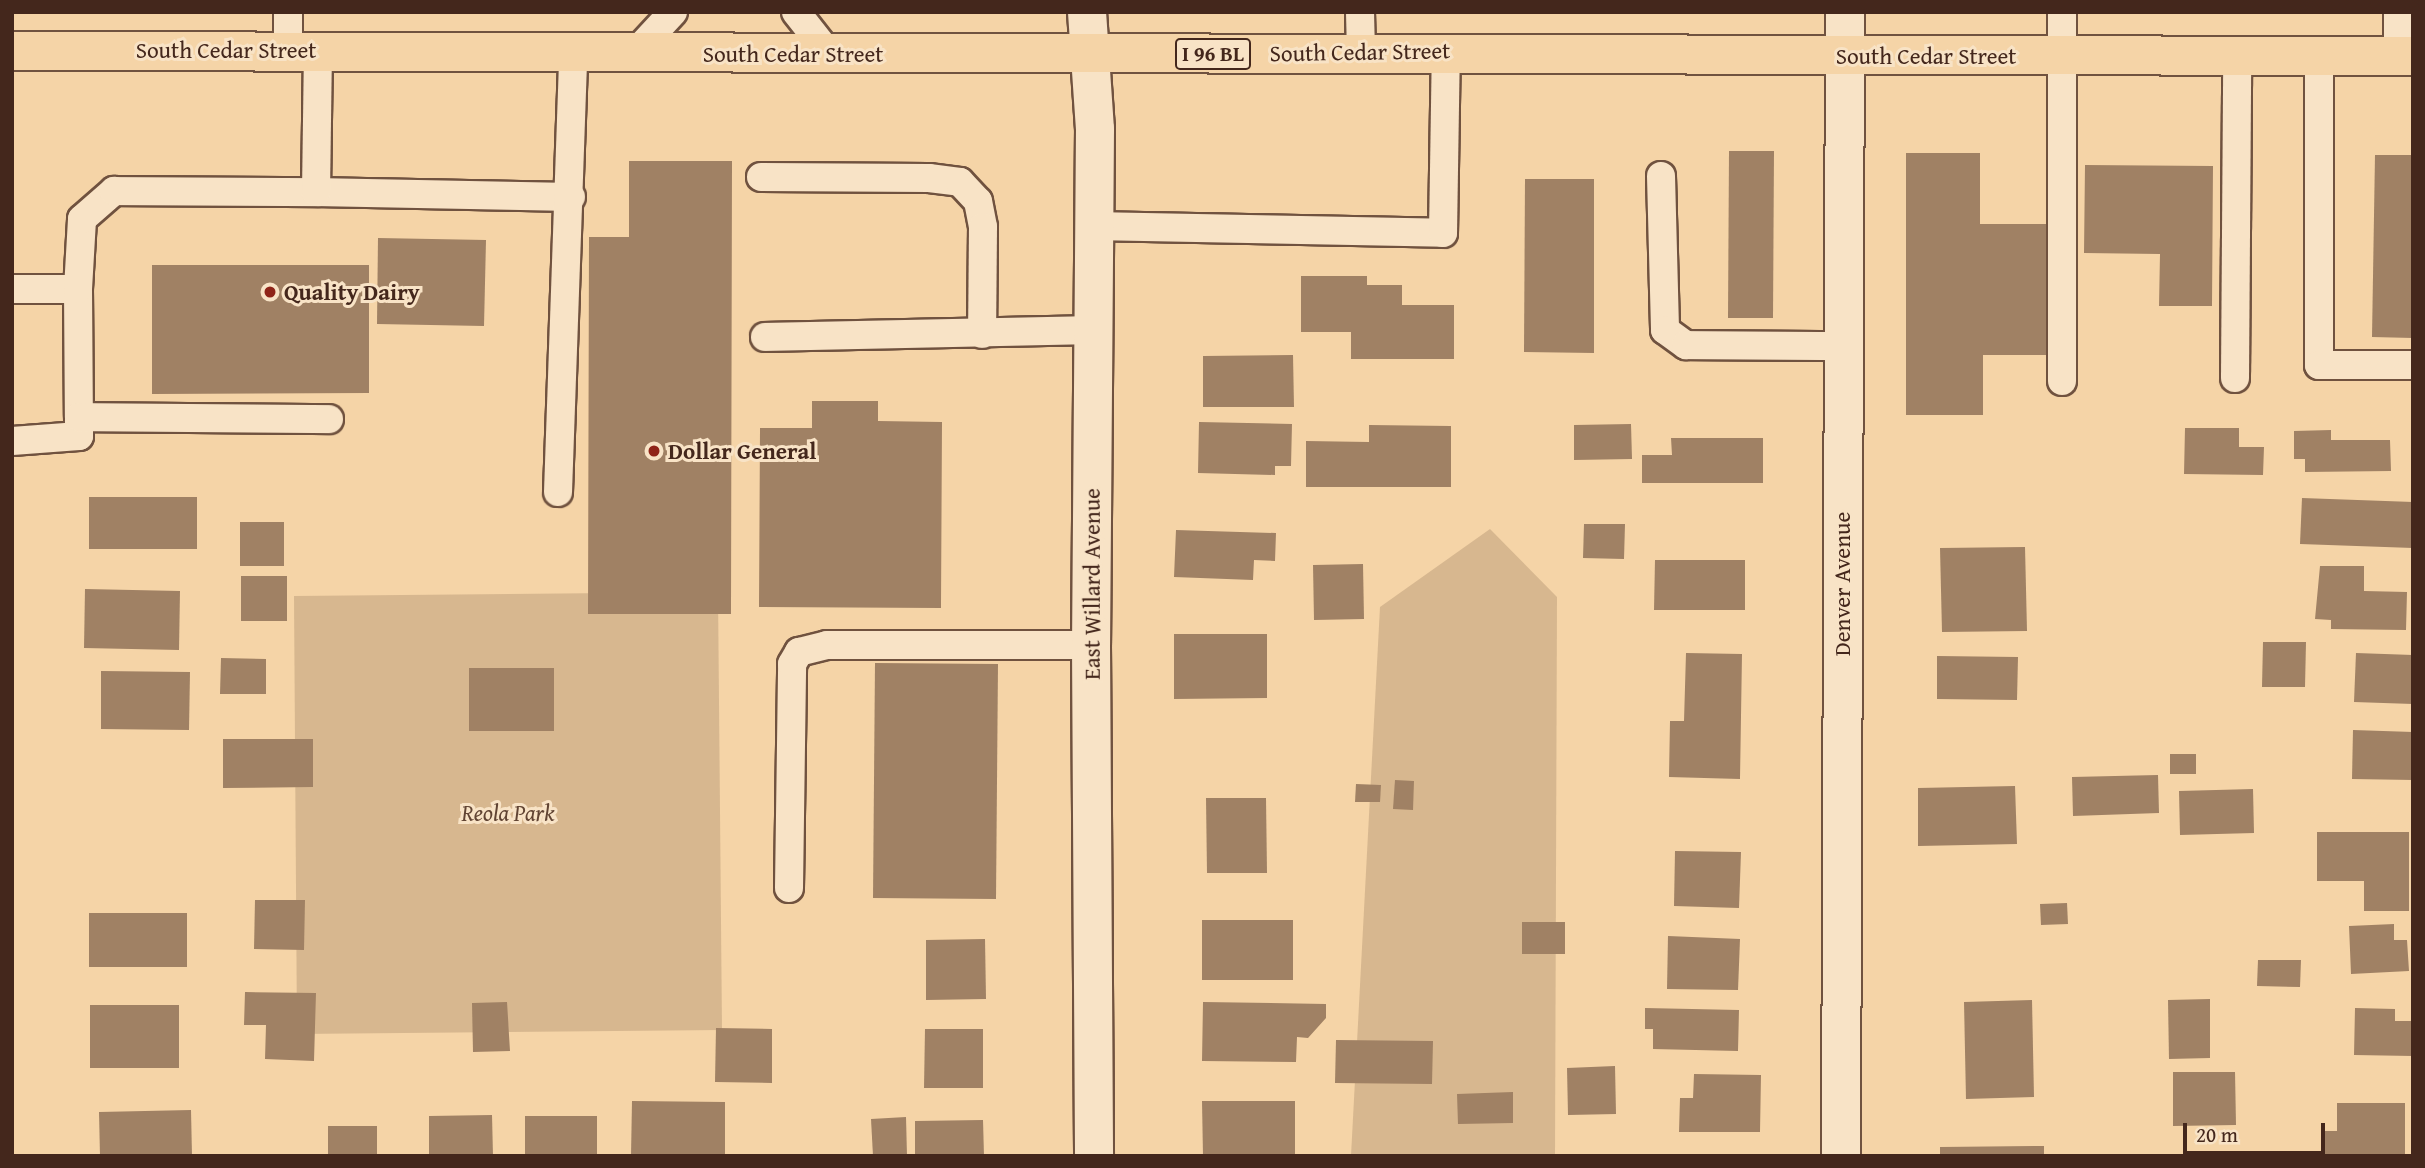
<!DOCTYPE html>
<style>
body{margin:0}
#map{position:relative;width:2425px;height:1168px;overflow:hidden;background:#f5d4a7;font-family:"Gentium Book Plus",serif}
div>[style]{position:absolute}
.green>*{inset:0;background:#d7b78f}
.building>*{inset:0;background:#a08164}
.roads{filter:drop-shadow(2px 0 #70523f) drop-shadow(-2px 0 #70523f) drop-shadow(0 2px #70523f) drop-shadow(0 -2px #70523f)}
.service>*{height:28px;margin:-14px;padding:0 14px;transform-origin:14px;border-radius:14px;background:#f8e3c6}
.minor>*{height:38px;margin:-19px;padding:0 19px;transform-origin:19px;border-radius:19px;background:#f8e3c6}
.primary>*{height:38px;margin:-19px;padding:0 19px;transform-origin:19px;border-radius:19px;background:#f5d4a7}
.dots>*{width:19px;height:19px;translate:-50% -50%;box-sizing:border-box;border:4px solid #f8e3c6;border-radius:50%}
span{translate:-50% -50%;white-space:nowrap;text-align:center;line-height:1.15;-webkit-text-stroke:6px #f8e3c6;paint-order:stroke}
.shield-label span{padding:2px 5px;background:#f8e3c6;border:2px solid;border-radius:5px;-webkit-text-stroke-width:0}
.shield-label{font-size:21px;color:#44271c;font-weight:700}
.street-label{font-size:23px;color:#44271c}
.poi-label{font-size:23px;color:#44271c;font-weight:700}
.left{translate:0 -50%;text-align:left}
.park-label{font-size:23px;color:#614433;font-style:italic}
.frame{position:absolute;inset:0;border:14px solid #44271c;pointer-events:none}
.scale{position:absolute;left:2183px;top:1123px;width:142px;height:32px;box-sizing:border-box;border:4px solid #44271c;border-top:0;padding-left:9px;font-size:21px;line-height:24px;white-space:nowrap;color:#44271c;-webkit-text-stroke:5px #f8e3c6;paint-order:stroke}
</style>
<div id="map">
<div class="green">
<i style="clip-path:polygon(1490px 529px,1557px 597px,1555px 1156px,1351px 1156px,1380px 607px)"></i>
<i style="clip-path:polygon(718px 592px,722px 1030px,297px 1034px,294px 596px)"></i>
</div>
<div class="building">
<i style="clip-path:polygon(1729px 151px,1774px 151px,1773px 318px,1728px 318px)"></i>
<i style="clip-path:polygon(1906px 153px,1980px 153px,1980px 224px,2050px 224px,2050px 355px,1983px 355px,1983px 415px,1906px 415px)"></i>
<i style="clip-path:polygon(2375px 155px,2413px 155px,2413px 338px,2372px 337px)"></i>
<i style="clip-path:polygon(629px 161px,732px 161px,731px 614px,588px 614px,589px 237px,629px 237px)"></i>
<i style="clip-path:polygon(2085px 165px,2213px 166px,2212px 306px,2159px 306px,2160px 254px,2084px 253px)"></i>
<i style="clip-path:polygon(1525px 179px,1594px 179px,1594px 353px,1524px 352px)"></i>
<i style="clip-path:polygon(378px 238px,486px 240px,484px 326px,377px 324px)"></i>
<i style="clip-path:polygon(152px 265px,369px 265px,369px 393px,152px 394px)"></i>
<i style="clip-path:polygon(1301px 276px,1367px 276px,1367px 285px,1402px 285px,1402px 305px,1454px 305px,1454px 359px,1351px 359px,1351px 332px,1301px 332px)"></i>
<i style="clip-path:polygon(1293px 355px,1294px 407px,1203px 407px,1203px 356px)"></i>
<i style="clip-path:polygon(812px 401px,878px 401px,878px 421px,942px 422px,941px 608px,759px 607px,760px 428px,812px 428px)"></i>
<i style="clip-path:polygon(1199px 422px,1292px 424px,1291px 466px,1275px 466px,1275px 475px,1198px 473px)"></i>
<i style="clip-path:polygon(1631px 424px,1632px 459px,1574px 460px,1574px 425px)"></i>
<i style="clip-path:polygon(1369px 425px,1451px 426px,1451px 487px,1306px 487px,1306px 441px,1369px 442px)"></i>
<i style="clip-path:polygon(2185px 428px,2239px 428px,2239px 447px,2264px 447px,2263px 475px,2184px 474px)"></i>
<i style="clip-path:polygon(2331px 430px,2331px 440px,2390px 440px,2391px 471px,2305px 472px,2305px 459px,2294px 459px,2294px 431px)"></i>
<i style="clip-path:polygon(1671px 438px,1763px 438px,1763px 483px,1642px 483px,1642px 455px,1672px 455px)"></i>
<i style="clip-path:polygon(89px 497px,197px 497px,197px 549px,89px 549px)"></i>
<i style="clip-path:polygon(2302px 498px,2413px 502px,2413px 548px,2300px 544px)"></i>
<i style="clip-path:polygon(240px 522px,284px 522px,284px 566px,240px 566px)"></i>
<i style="clip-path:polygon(1584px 524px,1625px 524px,1624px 559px,1583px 558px)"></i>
<i style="clip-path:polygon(1176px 530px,1276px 533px,1275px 561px,1254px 560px,1253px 580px,1174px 577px)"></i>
<i style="clip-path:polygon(2025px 547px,2027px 631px,1942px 632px,1940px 548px)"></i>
<i style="clip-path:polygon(1655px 560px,1745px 560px,1745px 610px,1654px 610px)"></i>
<i style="clip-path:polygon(1363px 564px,1364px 619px,1314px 620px,1313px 565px)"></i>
<i style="clip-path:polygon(2320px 566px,2364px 566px,2364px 591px,2407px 592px,2406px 630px,2331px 629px,2331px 620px,2315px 619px)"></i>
<i style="clip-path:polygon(241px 576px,287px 576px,287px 621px,241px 621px)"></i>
<i style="clip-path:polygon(85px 589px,180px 591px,179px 650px,84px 648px)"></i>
<i style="clip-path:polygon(1174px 634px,1267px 634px,1267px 698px,1174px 699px)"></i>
<i style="clip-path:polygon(2263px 642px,2306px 642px,2305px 687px,2262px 687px)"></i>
<i style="clip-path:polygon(1686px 653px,1742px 654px,1740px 779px,1669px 777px,1670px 721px,1684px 721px)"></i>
<i style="clip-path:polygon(2356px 653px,2413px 655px,2413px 704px,2354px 702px)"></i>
<i style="clip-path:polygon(1937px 656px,2018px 657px,2017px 700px,1937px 699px)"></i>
<i style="clip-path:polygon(221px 658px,266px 659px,266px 694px,220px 694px)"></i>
<i style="clip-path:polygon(875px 663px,998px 664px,996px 899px,873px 898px)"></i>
<i style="clip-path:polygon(469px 668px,554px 668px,554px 731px,469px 731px)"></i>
<i style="clip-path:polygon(101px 671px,190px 672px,189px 730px,101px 729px)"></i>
<i style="clip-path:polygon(2353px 730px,2413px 732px,2413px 780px,2352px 779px)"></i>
<i style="clip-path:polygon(223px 739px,313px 739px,313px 787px,223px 788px)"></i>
<i style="clip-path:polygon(2170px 754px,2196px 754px,2196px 774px,2170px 774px)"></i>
<i style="clip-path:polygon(2158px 775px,2159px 813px,2073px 816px,2072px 777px)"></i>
<i style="clip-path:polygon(1395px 780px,1414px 781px,1413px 810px,1393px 809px)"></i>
<i style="clip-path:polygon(1356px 784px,1381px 785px,1380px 802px,1355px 802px)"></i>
<i style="clip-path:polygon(2015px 786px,2017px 844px,1918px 846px,1918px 788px)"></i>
<i style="clip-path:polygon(2253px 789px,2254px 833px,2180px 835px,2179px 791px)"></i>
<i style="clip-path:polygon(1206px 798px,1266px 798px,1267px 873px,1207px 873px)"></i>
<i style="clip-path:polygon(2317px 832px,2409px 832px,2409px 911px,2364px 911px,2364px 881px,2317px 881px)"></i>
<i style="clip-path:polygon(1675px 851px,1741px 852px,1739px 908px,1674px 906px)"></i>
<i style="clip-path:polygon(255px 900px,305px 900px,304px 950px,254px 949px)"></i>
<i style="clip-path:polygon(2067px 903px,2068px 924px,2041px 925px,2040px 904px)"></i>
<i style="clip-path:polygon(89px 913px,187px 913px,187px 967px,89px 967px)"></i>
<i style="clip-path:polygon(1202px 920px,1293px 920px,1293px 980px,1202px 980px)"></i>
<i style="clip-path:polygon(1522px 922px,1565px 922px,1565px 954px,1522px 954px)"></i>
<i style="clip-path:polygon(2394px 924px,2394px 940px,2407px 940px,2409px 971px,2351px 974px,2349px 926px)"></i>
<i style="clip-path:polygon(1668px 936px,1740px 939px,1738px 990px,1667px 989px)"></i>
<i style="clip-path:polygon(985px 939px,986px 999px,926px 1000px,926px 940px)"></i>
<i style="clip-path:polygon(2258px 960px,2301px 960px,2300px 987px,2257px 986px)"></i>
<i style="clip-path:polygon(245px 992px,316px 993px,314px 1061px,265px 1059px,266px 1025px,244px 1025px)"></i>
<i style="clip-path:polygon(2210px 999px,2210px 1058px,2169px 1059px,2168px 1000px)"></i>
<i style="clip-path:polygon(2032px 1000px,2034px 1097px,1966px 1099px,1964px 1002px)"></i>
<i style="clip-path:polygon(507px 1002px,510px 1051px,473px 1052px,472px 1003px)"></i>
<i style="clip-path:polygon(1203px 1002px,1326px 1004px,1326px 1018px,1308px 1038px,1297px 1037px,1296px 1062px,1202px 1061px)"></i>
<i style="clip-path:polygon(90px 1005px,179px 1005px,179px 1068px,90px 1068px)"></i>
<i style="clip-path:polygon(1645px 1008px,1739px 1010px,1738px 1051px,1653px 1049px,1653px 1029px,1645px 1029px)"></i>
<i style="clip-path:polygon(2355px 1008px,2395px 1009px,2395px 1021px,2413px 1021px,2413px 1056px,2354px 1055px)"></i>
<i style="clip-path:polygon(716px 1028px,772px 1029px,772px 1083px,715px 1082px)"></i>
<i style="clip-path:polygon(925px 1029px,983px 1029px,983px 1088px,924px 1088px)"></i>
<i style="clip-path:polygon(1336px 1040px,1433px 1041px,1432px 1084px,1335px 1083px)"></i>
<i style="clip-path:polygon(1615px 1066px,1616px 1114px,1568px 1115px,1567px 1068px)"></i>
<i style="clip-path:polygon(2173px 1072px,2235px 1072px,2236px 1125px,2173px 1126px)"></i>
<i style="clip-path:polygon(1694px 1074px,1761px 1075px,1760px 1132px,1679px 1132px,1680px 1098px,1693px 1098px)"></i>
<i style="clip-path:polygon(1513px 1092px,1513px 1123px,1458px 1124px,1457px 1094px)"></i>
<i style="clip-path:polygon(632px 1101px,725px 1102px,725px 1156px,631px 1156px)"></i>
<i style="clip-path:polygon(1202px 1101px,1295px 1101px,1295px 1156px,1203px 1156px)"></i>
<i style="clip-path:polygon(2337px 1103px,2405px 1103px,2405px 1156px,2323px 1156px,2323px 1131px,2337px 1131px)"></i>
<i style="clip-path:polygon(191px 1110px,192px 1156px,100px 1156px,99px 1112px)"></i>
<i style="clip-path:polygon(492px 1115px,493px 1156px,429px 1156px,429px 1116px)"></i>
<i style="clip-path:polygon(525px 1116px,597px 1116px,597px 1156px,525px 1156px)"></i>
<i style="clip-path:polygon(906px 1117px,907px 1156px,873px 1156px,871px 1119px)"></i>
<i style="clip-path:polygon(983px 1120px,984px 1156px,915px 1156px,915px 1121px)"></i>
<i style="clip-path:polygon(328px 1126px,377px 1126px,377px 1156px,328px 1156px)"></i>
<i style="clip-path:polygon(2044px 1146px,2044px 1156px,1940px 1156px,1940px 1147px)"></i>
</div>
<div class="roads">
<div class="service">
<i style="left:796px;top:12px;width:53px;rotate:51.8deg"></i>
<i style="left:1360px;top:12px;width:40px;rotate:88.6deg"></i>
<i style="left:2062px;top:12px;width:369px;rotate:90deg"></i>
<i style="left:2398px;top:12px;width:44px;rotate:90deg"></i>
<i style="left:288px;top:51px;width:39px;rotate:-90deg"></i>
<i style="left:635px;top:53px;width:56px;rotate:-47.2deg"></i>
<i style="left:2319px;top:55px;width:310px;rotate:90deg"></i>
<i style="left:2319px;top:365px;width:94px"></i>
<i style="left:1661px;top:176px;width:154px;rotate:88.5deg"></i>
<i style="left:1665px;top:330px;width:26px;rotate:36deg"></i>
<i style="left:1686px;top:345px;width:157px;rotate:0.4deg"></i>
<i style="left:761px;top:177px;width:168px;rotate:0.3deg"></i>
<i style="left:929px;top:178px;width:31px;rotate:7deg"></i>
<i style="left:960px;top:182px;width:26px;rotate:47deg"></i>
<i style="left:978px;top:201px;width:26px;rotate:79deg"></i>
<i style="left:983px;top:227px;width:107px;rotate:90.5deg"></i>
<i style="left:316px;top:192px;width:255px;rotate:1.1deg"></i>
<i style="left:1093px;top:226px;width:350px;rotate:1.1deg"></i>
<i style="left:1443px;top:233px;width:182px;rotate:-89.1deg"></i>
<i style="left:12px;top:289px;width:66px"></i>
<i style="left:78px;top:289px;width:128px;rotate:89.6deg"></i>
<i style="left:79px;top:417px;width:19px;rotate:90deg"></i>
<i style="left:79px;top:436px;width:67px;rotate:175.7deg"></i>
<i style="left:78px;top:289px;width:70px;rotate:-86.7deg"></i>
<i style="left:82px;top:219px;width:43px;rotate:-41.2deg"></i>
<i style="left:114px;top:191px;width:202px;rotate:0.3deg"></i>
<i style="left:316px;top:192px;width:141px;rotate:-89.2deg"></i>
<i style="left:765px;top:337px;width:328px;rotate:-1.2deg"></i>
<i style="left:2235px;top:378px;width:322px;rotate:-89.6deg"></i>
<i style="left:79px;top:417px;width:250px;rotate:0.5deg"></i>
<i style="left:558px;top:492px;width:439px;rotate:-88deg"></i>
<i style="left:789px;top:888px;width:224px;rotate:-89.2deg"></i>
<i style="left:792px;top:664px;width:14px;rotate:-60deg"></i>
<i style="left:799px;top:652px;width:29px;rotate:-14deg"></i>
<i style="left:827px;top:645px;width:264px"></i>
</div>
<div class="minor">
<i style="left:1087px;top:12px;width:117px;rotate:86.1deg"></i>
<i style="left:1095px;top:129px;width:516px;rotate:90.44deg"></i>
<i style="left:1091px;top:645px;width:511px;rotate:89.66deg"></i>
<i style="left:1841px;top:1156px;width:1144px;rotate:-89.8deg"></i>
</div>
<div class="primary">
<i style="left:12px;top:51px;width:2401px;rotate:0.12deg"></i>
</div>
</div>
<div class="dots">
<i style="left:270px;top:292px;background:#8f2418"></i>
<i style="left:654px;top:451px;background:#8f2418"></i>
</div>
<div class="shield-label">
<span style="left:1213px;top:54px">I 96 BL</span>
</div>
<div class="street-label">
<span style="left:226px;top:50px">South Cedar Street</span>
<span style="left:1360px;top:52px;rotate:-1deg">South Cedar Street</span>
<span style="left:793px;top:54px">South Cedar Street</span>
<span style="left:1926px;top:56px">South Cedar Street</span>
<span style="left:1092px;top:584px;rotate:-90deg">East Willard Avenue</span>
<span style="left:1842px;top:584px;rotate:-90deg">Denver Avenue</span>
</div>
<div class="poi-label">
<span class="left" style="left:284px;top:292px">Quality Dairy</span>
<span class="left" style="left:668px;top:451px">Dollar General</span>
</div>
<div class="park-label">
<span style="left:508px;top:813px">Reola Park</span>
</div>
<div class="frame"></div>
<div class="scale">20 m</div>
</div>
